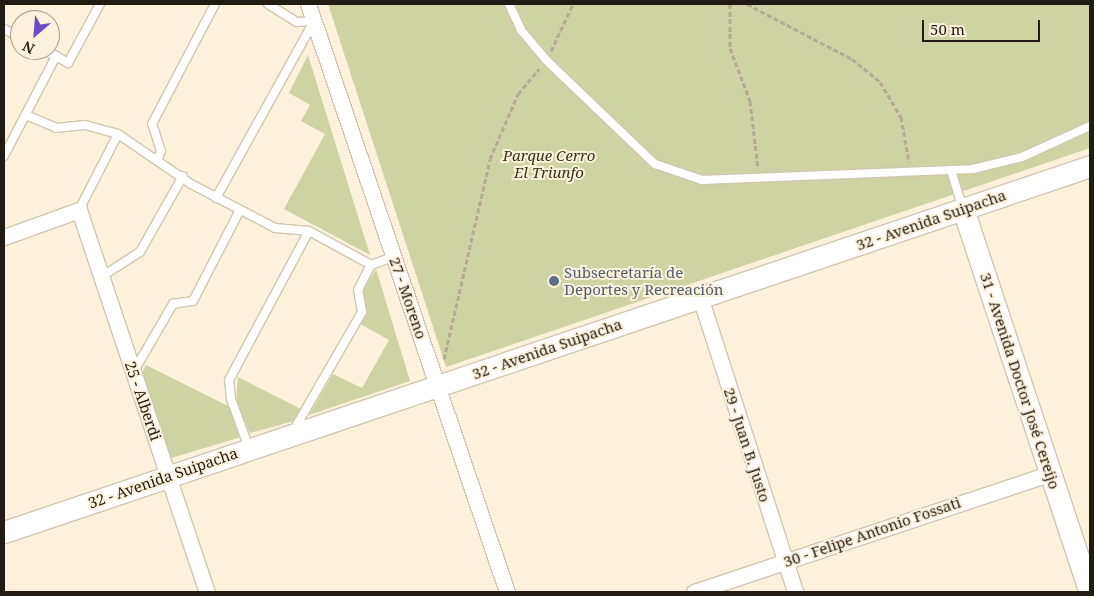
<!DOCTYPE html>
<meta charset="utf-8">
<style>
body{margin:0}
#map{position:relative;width:1094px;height:596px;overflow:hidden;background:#fcf1da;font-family:"Noto Serif",serif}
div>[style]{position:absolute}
.green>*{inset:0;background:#ced3a4}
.path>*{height:3px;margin-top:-1.5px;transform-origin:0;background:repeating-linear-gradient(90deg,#b3aa98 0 5px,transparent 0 7.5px)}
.roads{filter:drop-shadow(1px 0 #d1c6b0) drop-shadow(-1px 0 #d1c6b0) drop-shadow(0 1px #d1c6b0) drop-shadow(0 -1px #d1c6b0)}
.lane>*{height:8px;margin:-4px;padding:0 4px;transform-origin:4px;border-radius:4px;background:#fff}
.street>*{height:15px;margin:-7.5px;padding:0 7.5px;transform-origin:7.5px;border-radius:7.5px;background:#fff}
.secondary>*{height:21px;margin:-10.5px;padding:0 10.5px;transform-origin:10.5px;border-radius:10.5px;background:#fff}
.dots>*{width:14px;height:14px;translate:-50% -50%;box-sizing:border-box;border:2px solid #fcf1da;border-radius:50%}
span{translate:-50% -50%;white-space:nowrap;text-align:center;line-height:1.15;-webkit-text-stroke:4px #fcf1da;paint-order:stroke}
.park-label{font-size:15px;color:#323515;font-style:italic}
.street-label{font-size:15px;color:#201c14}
.service-label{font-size:15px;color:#4e5e75}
.left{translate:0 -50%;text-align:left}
.frame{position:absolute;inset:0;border:5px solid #201c14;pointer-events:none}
.north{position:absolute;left:10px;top:10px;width:50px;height:50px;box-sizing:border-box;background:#fcf1da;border:1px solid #a49c8b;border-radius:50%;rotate:207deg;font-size:14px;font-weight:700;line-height:20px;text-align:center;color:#201c14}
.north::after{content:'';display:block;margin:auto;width:18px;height:22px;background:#6e4cc5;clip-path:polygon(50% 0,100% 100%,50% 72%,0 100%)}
.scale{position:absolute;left:922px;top:20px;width:118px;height:22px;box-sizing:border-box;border:2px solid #201c14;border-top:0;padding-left:6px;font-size:15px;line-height:18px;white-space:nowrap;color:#201c14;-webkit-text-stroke:4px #fcf1da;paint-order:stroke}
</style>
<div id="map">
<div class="green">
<i style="clip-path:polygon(328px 4px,1090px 4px,1090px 148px,446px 367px)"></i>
<i style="clip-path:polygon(308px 55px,370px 255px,284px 209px,325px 134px,301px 121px,310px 105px,289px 93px)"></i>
<i style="clip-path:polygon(376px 269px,410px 381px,309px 415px,333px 374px,362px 388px,389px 340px,360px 324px,367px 312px,362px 291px)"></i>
<i style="clip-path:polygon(146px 365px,230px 407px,241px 437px,168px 459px,140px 377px)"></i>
<i style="clip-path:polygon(238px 377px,301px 409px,294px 421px,250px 433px,236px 402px)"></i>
</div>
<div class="path">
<i style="left:730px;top:4px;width:44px;rotate:90deg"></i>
<i style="left:730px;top:48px;width:57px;rotate:69.3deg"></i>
<i style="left:750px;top:101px;width:67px;rotate:83.2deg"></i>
<i style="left:747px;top:4px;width:119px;rotate:27.6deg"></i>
<i style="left:852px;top:59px;width:36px;rotate:39deg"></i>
<i style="left:880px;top:82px;width:41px;rotate:59deg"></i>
<i style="left:901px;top:117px;width:46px;rotate:79.9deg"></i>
<i style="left:551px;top:51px;width:52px;rotate:-64.9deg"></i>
<i style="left:444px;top:359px;width:205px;rotate:-77deg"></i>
<i style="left:490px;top:159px;width:71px;rotate:-66.7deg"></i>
<i style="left:518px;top:94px;width:33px;rotate:-50deg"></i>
</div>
<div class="roads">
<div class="lane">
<i style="left:268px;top:4px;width:34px;rotate:32deg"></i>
<i style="left:297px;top:22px;width:17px;rotate:-3deg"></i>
<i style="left:509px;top:4px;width:29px;rotate:65deg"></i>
<i style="left:521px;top:30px;width:39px;rotate:50deg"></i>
<i style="left:546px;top:60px;width:151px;rotate:43.7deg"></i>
<i style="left:655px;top:164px;width:50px;rotate:18.8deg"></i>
<i style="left:702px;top:180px;width:271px;rotate:-2.3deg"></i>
<i style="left:973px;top:169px;width:50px;rotate:-13.8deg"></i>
<i style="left:1022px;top:157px;width:75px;rotate:-24.5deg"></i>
<i style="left:4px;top:29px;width:18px;rotate:27deg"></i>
<i style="left:44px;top:50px;width:13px;rotate:27deg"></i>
<i style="left:26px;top:115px;width:33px;rotate:23deg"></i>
<i style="left:56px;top:128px;width:29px;rotate:-6deg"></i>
<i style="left:85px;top:125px;width:34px;rotate:15deg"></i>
<i style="left:118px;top:134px;width:88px;rotate:34.4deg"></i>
<i style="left:191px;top:184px;width:95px;rotate:27.6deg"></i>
<i style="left:275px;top:228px;width:34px;rotate:5deg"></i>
<i style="left:309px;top:231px;width:71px;rotate:28.7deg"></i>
<i style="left:371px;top:265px;width:23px;rotate:-20deg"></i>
<i style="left:4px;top:156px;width:113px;rotate:-62.5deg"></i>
<i style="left:56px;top:56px;width:14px;rotate:30deg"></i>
<i style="left:68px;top:63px;width:67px;rotate:-61.5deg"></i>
<i style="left:157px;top:160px;width:10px;rotate:-66deg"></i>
<i style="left:161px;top:151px;width:28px;rotate:-108deg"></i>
<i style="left:152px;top:124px;width:136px;rotate:-62.3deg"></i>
<i style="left:951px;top:170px;width:39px;rotate:73deg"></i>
<i style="left:216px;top:198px;width:200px;rotate:-61deg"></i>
<i style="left:79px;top:210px;width:85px;rotate:-62.8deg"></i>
<i style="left:101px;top:277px;width:46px;rotate:-32.7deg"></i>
<i style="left:140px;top:252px;width:87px;rotate:-60.5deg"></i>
<i style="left:134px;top:371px;width:78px;rotate:-59.8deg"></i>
<i style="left:173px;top:304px;width:20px;rotate:-9deg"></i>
<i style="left:193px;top:301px;width:100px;rotate:-62.7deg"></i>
<i style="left:295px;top:428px;width:134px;rotate:-60deg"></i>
<i style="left:362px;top:312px;width:22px;rotate:-100deg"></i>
<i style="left:358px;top:290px;width:28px;rotate:-63deg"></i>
<i style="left:249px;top:448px;width:52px;rotate:-110.2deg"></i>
<i style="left:231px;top:399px;width:19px;rotate:-96deg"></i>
<i style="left:229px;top:380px;width:169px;rotate:-61.8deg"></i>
</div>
<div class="street">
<i style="left:308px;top:4px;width:621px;rotate:71.3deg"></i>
<i style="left:4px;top:237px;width:80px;rotate:-19.8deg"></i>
<i style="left:79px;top:210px;width:403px;rotate:71.5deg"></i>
<i style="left:700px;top:297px;width:310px;rotate:72.1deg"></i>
<i style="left:694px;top:592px;width:376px;rotate:-18.4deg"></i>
</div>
<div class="secondary">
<i style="left:963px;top:209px;width:404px;rotate:71.7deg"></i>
<i style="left:4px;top:532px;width:1146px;rotate:-18.62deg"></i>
</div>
</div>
<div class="dots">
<i style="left:554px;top:281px;background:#5c6f8a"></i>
</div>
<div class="park-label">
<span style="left:549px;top:164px">Parque Cerro<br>El Triunfo</span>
</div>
<div class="street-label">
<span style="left:931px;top:220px;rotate:-19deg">32 - Avenida Suipacha</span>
<span style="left:408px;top:298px;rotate:71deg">27 - Moreno</span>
<span style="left:547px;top:349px;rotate:-19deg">32 - Avenida Suipacha</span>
<span style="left:1020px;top:381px;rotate:72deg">31 - Avenida Doctor José Cereijo</span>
<span style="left:143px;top:401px;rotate:71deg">25 - Alberdi</span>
<span style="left:747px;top:445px;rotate:72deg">29 - Juan B. Justo</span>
<span style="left:163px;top:478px;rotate:-19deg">32 - Avenida Suipacha</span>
<span style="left:872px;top:532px;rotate:-19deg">30 - Felipe Antonio Fossati</span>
</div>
<div class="service-label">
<span class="left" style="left:564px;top:281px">Subsecretaría de<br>Deportes y Recreación</span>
</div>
<div class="frame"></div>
<div class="north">N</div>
<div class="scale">50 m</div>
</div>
